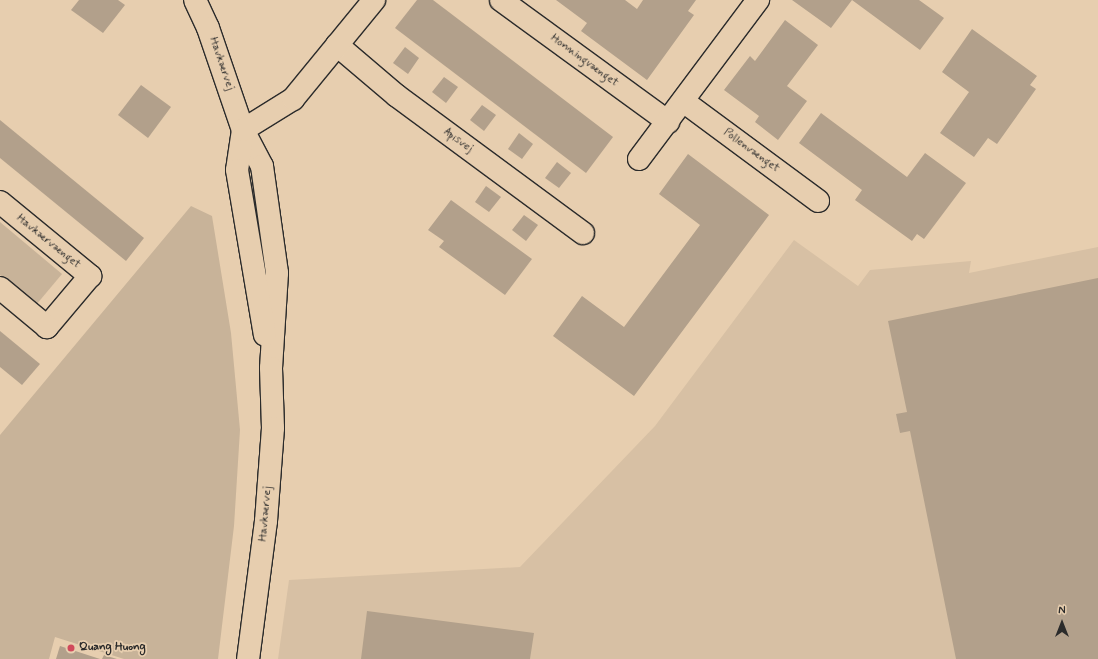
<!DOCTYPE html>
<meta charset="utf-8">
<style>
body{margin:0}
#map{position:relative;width:1098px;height:659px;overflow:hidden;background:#e7ceaf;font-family:Mynerve,sans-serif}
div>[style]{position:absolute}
.built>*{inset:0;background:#d7c0a4}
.green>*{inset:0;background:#c8b399}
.building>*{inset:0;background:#b2a08b}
.roads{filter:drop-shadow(1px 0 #2b2b2b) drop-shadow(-1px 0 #2b2b2b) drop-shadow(0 1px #2b2b2b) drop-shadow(0 -1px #2b2b2b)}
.minor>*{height:22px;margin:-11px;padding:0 11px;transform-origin:11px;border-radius:11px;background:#e7ceaf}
.dots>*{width:11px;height:11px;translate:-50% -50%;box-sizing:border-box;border:2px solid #e7ceaf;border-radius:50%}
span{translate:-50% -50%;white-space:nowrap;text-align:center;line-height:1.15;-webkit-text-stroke:3.5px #e7ceaf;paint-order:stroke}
.street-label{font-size:12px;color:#2b2b2b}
.poi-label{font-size:12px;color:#2b2b2b;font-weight:700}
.left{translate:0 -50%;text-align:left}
.north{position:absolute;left:1042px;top:603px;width:40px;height:40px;-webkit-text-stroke:3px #e7ceaf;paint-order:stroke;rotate:0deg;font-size:11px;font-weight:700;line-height:16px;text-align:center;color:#2b2b2b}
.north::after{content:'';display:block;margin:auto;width:14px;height:18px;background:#2b2b2b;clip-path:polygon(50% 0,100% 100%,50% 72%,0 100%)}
</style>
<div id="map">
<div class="built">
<i style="clip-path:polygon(794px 240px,858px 286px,870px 270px,971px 261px,969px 273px,1098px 247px,1098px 659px,278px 659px,289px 580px,520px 567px,655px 426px)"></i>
</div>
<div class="green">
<i style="clip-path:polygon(191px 206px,212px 216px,231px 333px,240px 430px,234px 526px,218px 659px,124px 659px,55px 637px,49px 659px,0 659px,0 435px)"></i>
<i style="clip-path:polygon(0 222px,62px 274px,36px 305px,0 275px)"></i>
</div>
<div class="building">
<i style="clip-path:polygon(79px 0,118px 0,125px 5px,103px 33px,71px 10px)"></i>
<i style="clip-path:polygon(417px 0,433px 0,613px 137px,586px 173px,395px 28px)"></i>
<i style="clip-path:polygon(556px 0,625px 0,637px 9px,643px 0,696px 0,688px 11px,694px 15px,647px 80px,581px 31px,587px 23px)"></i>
<i style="clip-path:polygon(792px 0,919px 0,944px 18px,920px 50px,852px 0,831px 28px)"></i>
<i style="clip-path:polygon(785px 20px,818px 45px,787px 86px,807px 101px,778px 140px,755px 122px,759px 116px,724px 90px,750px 56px,755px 61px)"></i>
<i style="clip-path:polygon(972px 29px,1037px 76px,1030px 85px,1036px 89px,997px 144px,988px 138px,974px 157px,940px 133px,969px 92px,942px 72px)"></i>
<i style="clip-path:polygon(405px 47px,419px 58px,408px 74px,393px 63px)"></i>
<i style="clip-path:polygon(444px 77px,458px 87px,446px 103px,432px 92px)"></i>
<i style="clip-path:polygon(141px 85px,171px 107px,148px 138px,118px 115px)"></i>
<i style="clip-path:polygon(482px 105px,496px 115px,484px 131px,470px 120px)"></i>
<i style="clip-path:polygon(821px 113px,907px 177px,925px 153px,966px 183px,924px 239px,917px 234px,912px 241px,855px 200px,862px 190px,799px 143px)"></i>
<i style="clip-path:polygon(0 120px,144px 238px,126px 261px,0 158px)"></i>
<i style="clip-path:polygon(519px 133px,533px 144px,522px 159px,508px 149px)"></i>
<i style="clip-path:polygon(688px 154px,769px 215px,634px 396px,553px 336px,582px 296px,624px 327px,700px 225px,659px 194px)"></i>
<i style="clip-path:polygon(557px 162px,571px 173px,559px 188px,545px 178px)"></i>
<i style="clip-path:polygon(486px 186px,501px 197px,489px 212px,475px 202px)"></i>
<i style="clip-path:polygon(451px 200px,532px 259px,505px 295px,439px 247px,444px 241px,428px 230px)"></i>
<i style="clip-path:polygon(524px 215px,538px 225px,526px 241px,512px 230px)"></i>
<i style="clip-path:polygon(1098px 278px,1098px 659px,956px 659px,910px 431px,900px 433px,896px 414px,907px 412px,888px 321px)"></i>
<i style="clip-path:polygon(0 331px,40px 364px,22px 385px,0 367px)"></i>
<i style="clip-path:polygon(367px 611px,534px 633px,530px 659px,361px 659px)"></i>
<i style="clip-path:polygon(60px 646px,100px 659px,56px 659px)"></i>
<i style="clip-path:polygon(104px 655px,117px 659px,102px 659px)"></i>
</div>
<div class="roads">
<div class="minor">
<i style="left:195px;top:0;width:31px;rotate:65deg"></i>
<i style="left:208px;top:28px;width:108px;rotate:71.1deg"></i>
<i style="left:243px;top:130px;width:41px;rotate:62.2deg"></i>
<i style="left:262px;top:166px;width:108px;rotate:82deg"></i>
<i style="left:277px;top:273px;width:95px;rotate:93.6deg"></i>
<i style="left:271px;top:368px;width:60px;rotate:88.1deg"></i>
<i style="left:273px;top:428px;width:93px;rotate:94.3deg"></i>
<i style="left:266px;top:521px;width:139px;rotate:97.4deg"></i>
<i style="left:501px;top:0;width:207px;rotate:36.1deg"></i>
<i style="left:337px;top:45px;width:79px;rotate:40.4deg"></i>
<i style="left:397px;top:96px;width:231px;rotate:36.4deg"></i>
<i style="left:683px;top:101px;width:168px;rotate:36.5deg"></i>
<i style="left:243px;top:130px;width:40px;rotate:98.5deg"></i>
<i style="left:237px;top:170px;width:167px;rotate:80.4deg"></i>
<i style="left:243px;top:130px;width:59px;rotate:-31.8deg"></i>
<i style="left:293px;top:99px;width:128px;rotate:-50.7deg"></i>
<i style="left:639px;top:159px;width:199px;rotate:-53.2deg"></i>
<i style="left:0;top:202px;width:117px;rotate:39.4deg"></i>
<i style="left:90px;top:276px;width:67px;rotate:130.1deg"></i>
<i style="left:47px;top:327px;width:61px;rotate:-140.3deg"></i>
</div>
</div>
<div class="dots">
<i style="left:71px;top:648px;background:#d1495b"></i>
</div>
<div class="street-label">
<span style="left:584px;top:61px;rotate:36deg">Honningvænget</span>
<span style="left:221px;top:64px;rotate:71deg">Havkærvej</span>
<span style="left:458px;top:141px;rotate:36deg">Apisvej</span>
<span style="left:751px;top:151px;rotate:36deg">Pollenvænget</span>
<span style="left:48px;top:242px;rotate:39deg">Havkærvænget</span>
<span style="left:266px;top:514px;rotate:-85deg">Havkærvej</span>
</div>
<div class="poi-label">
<span class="left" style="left:79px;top:648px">Quang Huong</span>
</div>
<div class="north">N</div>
</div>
